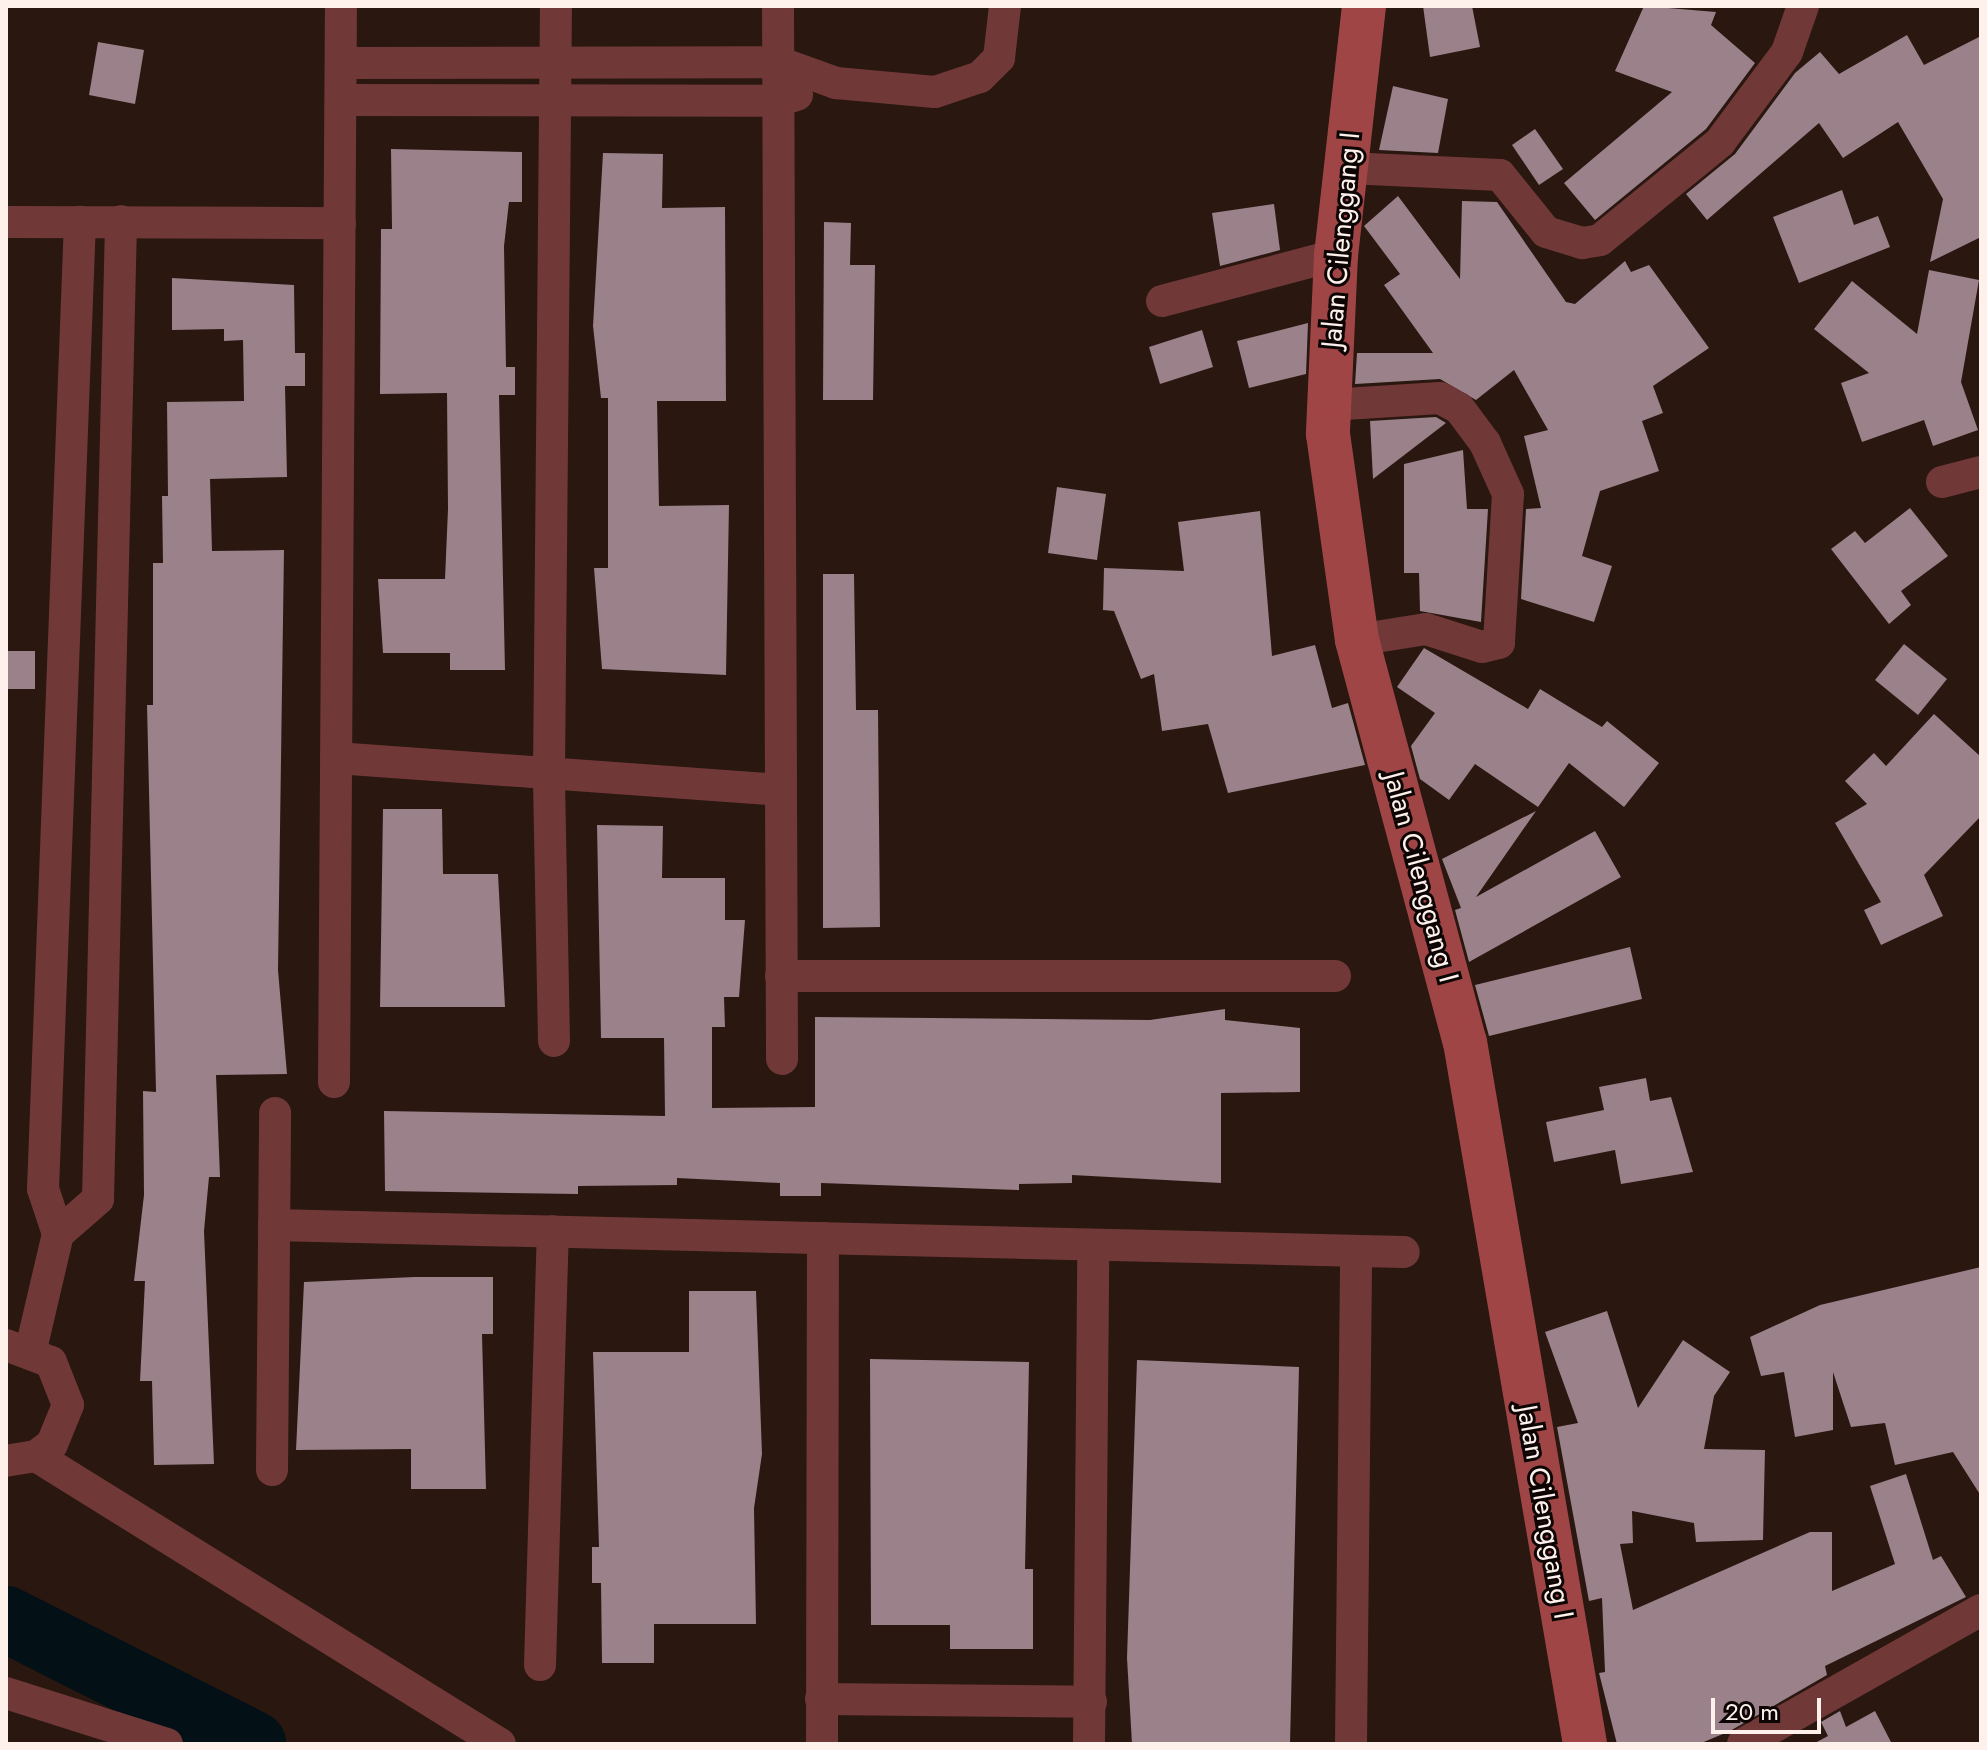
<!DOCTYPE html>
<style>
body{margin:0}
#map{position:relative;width:1987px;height:1750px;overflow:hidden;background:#291710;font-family:Jost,sans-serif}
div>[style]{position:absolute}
.river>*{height:66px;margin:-33px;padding:0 33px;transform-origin:33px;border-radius:33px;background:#031015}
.building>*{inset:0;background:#9a818a}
.street>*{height:32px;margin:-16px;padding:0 16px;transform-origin:16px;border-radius:16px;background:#713838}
.secondary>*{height:44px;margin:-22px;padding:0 22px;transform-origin:22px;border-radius:22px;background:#a04546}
span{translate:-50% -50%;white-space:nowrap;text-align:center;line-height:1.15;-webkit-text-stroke:6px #0c0503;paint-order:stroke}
.street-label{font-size:28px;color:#fef0eb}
.frame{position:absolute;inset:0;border:8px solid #fef0eb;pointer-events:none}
.scale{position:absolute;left:1711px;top:1698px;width:110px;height:36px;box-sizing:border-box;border:4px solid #fef0eb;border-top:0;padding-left:10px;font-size:24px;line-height:28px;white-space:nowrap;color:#fef0eb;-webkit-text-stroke:6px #0c0503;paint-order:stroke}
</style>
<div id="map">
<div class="river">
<i style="left:6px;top:1619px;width:277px;rotate:26.8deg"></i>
</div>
<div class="building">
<i style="clip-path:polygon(1423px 6px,1472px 6px,1480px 47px,1430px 57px)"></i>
<i style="clip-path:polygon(1644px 6px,1716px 12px,1711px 25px,1755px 63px,1706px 129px,1595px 220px,1564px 183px,1672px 92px,1615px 71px)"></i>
<i style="clip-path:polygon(1907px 35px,1924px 65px,1981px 36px,1981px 237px,1930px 262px,1943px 199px,1898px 122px,1843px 158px,1819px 123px,1707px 220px,1686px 194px,1735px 154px,1795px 73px,1820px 52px,1839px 74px)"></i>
<i style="clip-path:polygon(98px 42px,144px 50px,135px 104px,89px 95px)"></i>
<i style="clip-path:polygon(1393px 86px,1448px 99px,1438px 153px,1379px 150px)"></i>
<i style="clip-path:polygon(1535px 129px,1563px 169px,1539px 185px,1512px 145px)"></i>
<i style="clip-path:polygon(391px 149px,522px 152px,522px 202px,509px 202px,504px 246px,506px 367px,515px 367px,515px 395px,499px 395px,505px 670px,450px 670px,450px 653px,383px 653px,378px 579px,445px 579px,448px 509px,447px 393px,380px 394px,381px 229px,392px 229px)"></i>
<i style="clip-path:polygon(603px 153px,663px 154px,662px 208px,725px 207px,726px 401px,657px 401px,659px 506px,729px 505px,726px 675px,602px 669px,594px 568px,608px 568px,608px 398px,601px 398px,593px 326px)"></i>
<i style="clip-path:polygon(1842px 190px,1854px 225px,1878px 216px,1890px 247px,1799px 283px,1773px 217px)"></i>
<i style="clip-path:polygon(1398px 196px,1460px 279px,1462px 201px,1497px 202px,1566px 302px,1575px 304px,1625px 261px,1631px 272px,1649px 265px,1709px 348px,1653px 386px,1663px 413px,1642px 421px,1659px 471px,1600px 491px,1582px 556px,1612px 566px,1594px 622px,1521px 599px,1526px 509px,1541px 508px,1524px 436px,1548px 430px,1514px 370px,1476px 400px,1440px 379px,1355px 384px,1357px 353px,1433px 353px,1384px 285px,1400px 274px,1364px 226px)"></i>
<i style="clip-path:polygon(1274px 204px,1280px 250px,1220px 266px,1212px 213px)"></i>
<i style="clip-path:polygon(824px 222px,851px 223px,850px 265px,875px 265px,873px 400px,823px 400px)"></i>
<i style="clip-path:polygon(1929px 270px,1979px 280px,1961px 382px,1978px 430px,1933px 446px,1924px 420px,1862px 442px,1841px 383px,1869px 373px,1814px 329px,1852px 281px,1917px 334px)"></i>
<i style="clip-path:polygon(172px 278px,294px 285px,295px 353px,305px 353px,305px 386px,285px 386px,287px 477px,210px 479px,212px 551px,284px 550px,278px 970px,287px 1074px,216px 1075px,220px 1177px,209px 1177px,204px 1231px,214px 1464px,154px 1465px,152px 1381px,140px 1381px,145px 1281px,134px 1281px,144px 1195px,143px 1091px,156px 1092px,147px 705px,153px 705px,153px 563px,163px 563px,162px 496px,168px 496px,167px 402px,244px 401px,243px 340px,224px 341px,224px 329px,172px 330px)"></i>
<i style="clip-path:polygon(1308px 323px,1306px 374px,1249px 388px,1237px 341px)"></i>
<i style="clip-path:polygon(1202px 330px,1213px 367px,1160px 384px,1149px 347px)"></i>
<i style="clip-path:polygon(1436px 417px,1446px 423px,1373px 479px,1370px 421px)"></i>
<i style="clip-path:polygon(1463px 450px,1467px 509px,1488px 509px,1481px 622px,1420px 611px,1419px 573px,1404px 573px,1404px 464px)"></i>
<i style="clip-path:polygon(1057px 487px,1106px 494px,1097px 560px,1048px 553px)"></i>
<i style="clip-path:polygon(1910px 508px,1948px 556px,1901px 591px,1911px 605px,1889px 624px,1831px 549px,1855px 531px,1865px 543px)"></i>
<i style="clip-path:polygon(1260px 511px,1272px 656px,1315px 645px,1332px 708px,1348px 703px,1365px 765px,1228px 793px,1208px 724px,1162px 731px,1154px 674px,1141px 679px,1114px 611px,1103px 610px,1104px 568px,1184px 571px,1178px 522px)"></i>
<i style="clip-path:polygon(823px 574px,854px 574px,856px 710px,878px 710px,880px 927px,823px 928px)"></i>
<i style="clip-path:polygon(1904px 644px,1947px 679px,1918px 715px,1875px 680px)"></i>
<i style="clip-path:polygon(1424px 648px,1528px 709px,1540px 689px,1602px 727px,1607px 721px,1659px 763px,1624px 807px,1569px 763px,1538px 807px,1475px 764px,1449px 800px,1420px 779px,1411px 746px,1435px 713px,1397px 687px)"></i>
<i style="clip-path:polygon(6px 651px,35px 651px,35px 689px,6px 689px)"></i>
<i style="clip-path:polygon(1934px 714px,1981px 757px,1981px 816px,1924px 875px,1943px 916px,1881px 945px,1864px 910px,1881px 902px,1835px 823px,1867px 804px,1845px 781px,1874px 753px,1886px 766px)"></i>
<i style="clip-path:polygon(383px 809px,442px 809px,443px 874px,498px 874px,505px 1007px,380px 1007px)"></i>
<i style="clip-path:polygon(1536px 811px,1476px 897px,1595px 831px,1621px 877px,1469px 962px,1455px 910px,1461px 908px,1442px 859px)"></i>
<i style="clip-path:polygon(597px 825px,663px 826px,662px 878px,725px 878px,725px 920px,745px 920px,739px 997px,724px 997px,725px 1027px,712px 1027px,712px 1108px,815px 1107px,815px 1017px,1150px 1020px,1225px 1009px,1225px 1020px,1300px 1028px,1300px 1092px,1221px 1093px,1221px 1183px,1072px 1175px,1072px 1183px,1019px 1184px,1019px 1190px,821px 1183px,821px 1196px,780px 1196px,780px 1183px,677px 1178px,677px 1185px,578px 1186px,578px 1194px,385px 1191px,384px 1111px,665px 1116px,664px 1038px,601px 1038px)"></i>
<i style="clip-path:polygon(1630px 947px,1642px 999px,1489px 1036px,1475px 985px)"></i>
<i style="clip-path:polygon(1646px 1078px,1650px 1101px,1671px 1097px,1693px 1172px,1621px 1184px,1615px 1150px,1554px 1162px,1546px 1122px,1604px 1110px,1599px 1087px)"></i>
<i style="clip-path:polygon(1981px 1267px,1981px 1496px,1953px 1452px,1895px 1465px,1885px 1423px,1851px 1427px,1833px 1372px,1833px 1430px,1795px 1437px,1784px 1372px,1761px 1376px,1750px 1337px,1820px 1305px)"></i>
<i style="clip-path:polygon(414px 1277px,493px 1277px,493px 1334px,482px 1334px,486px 1489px,411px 1489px,411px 1449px,296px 1450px,304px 1282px)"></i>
<i style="clip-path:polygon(689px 1291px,756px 1291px,762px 1454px,754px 1508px,756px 1624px,654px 1624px,654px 1663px,602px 1663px,601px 1583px,592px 1583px,592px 1547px,599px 1547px,593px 1352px,689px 1352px)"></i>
<i style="clip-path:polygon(1607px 1311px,1638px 1408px,1683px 1340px,1730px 1372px,1714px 1396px,1704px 1449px,1765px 1450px,1763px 1540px,1696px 1542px,1694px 1523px,1632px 1511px,1633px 1543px,1620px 1544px,1633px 1610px,1810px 1532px,1832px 1532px,1832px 1591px,1895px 1564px,1870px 1486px,1906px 1474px,1933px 1560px,1941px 1556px,1966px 1597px,1825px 1666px,1827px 1675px,1730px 1731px,1699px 1744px,1617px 1744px,1599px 1673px,1605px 1672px,1602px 1598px,1589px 1601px,1557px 1427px,1578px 1423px,1545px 1332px)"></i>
<i style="clip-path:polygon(870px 1359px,1029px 1362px,1025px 1569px,1033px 1569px,1033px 1649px,950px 1649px,950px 1625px,871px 1625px)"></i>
<i style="clip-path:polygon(1137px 1360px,1299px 1367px,1290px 1744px,1132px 1744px,1127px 1658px)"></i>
<i style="clip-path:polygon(1840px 1711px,1846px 1727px,1875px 1711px,1892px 1744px,1813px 1744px,1828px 1736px,1821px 1722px)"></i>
</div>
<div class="street">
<i style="left:778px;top:6px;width:1053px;rotate:89.78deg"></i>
<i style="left:341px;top:63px;width:437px;rotate:-0.1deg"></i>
<i style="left:778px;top:62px;width:62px;rotate:19.9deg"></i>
<i style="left:836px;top:83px;width:99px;rotate:5.2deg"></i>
<i style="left:935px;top:92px;width:47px;rotate:-18.4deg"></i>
<i style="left:980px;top:77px;width:27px;rotate:-45deg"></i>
<i style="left:999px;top:58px;width:52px;rotate:-83.4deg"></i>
<i style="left:341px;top:100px;width:437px;rotate:0.1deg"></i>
<i style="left:778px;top:101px;width:20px;rotate:-18deg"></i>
<i style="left:1347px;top:168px;width:153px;rotate:2.6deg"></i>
<i style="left:1500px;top:175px;width:73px;rotate:51.1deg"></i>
<i style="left:1546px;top:232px;width:38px;rotate:17deg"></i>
<i style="left:1582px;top:243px;width:18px;rotate:-9deg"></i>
<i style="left:1600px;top:240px;width:155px;rotate:-39.2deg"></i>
<i style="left:1720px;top:142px;width:112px;rotate:-53.3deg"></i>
<i style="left:1787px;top:52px;width:49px;rotate:-70.8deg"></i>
<i style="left:6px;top:222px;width:334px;rotate:0.2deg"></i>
<i style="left:1162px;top:301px;width:180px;rotate:-14.8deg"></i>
<i style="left:1329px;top:405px;width:111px;rotate:-3.6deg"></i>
<i style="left:1440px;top:398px;width:21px;rotate:28deg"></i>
<i style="left:1459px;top:408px;width:44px;rotate:53.4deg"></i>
<i style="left:1485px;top:443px;width:56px;rotate:65.7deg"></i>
<i style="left:1508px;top:494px;width:149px;rotate:93.5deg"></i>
<i style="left:1499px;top:643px;width:17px;rotate:167deg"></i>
<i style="left:1482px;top:647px;width:59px;rotate:-162.2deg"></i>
<i style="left:1426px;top:629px;width:70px;rotate:170.9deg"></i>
<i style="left:1942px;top:482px;width:40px;rotate:-14.4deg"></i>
<i style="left:336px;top:758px;width:446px;rotate:4.1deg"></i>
<i style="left:781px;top:976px;width:554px"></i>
<i style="left:554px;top:1041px;width:268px;rotate:-91.1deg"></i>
<i style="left:549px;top:773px;width:767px;rotate:-89.48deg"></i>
<i style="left:334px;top:1082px;width:1076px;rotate:-89.63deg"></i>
<i style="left:274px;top:1225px;width:1130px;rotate:1.37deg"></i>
<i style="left:58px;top:1234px;width:53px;rotate:-41.2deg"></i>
<i style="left:98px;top:1199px;width:978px;rotate:-88.65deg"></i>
<i style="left:6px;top:1345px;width:48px;rotate:20.7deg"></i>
<i style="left:51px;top:1362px;width:46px;rotate:68.4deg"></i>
<i style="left:68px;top:1405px;width:42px;rotate:112.3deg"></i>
<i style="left:52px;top:1444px;width:20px;rotate:143deg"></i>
<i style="left:36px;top:1456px;width:30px;rotate:171deg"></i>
<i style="left:31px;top:1349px;width:118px;rotate:-76.8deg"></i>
<i style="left:58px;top:1234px;width:47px;rotate:-108.4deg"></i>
<i style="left:43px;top:1189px;width:968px;rotate:-87.81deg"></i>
<i style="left:36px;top:1456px;width:546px;rotate:31.83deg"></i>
<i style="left:272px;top:1470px;width:357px;rotate:-89.5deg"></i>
<i style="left:540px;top:1665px;width:434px;rotate:-88.3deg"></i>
<i style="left:6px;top:1693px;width:169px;rotate:17.6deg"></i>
<i style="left:821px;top:1699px;width:270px;rotate:0.6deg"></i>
<i style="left:822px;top:1744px;width:506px;rotate:-89.89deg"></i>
<i style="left:1089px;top:1744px;width:499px;rotate:-89.5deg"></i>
<i style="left:1351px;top:1744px;width:493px;rotate:-89.4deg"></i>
<i style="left:1743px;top:1744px;width:273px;rotate:-29.4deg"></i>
</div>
<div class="secondary">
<i style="left:1364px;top:6px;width:251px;rotate:96.4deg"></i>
<i style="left:1336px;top:255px;width:179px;rotate:92.6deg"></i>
<i style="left:1328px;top:434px;width:208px;rotate:82deg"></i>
<i style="left:1357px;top:640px;width:416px;rotate:75deg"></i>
<i style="left:1465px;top:1042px;width:712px;rotate:80.3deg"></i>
</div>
<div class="street-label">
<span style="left:1341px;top:240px;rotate:-85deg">Jalan Cilenggang I</span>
<span style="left:1421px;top:877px;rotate:75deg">Jalan Cilenggang I</span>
<span style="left:1545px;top:1512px;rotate:80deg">Jalan Cilenggang I</span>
</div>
<div class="frame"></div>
<div class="scale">20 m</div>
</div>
